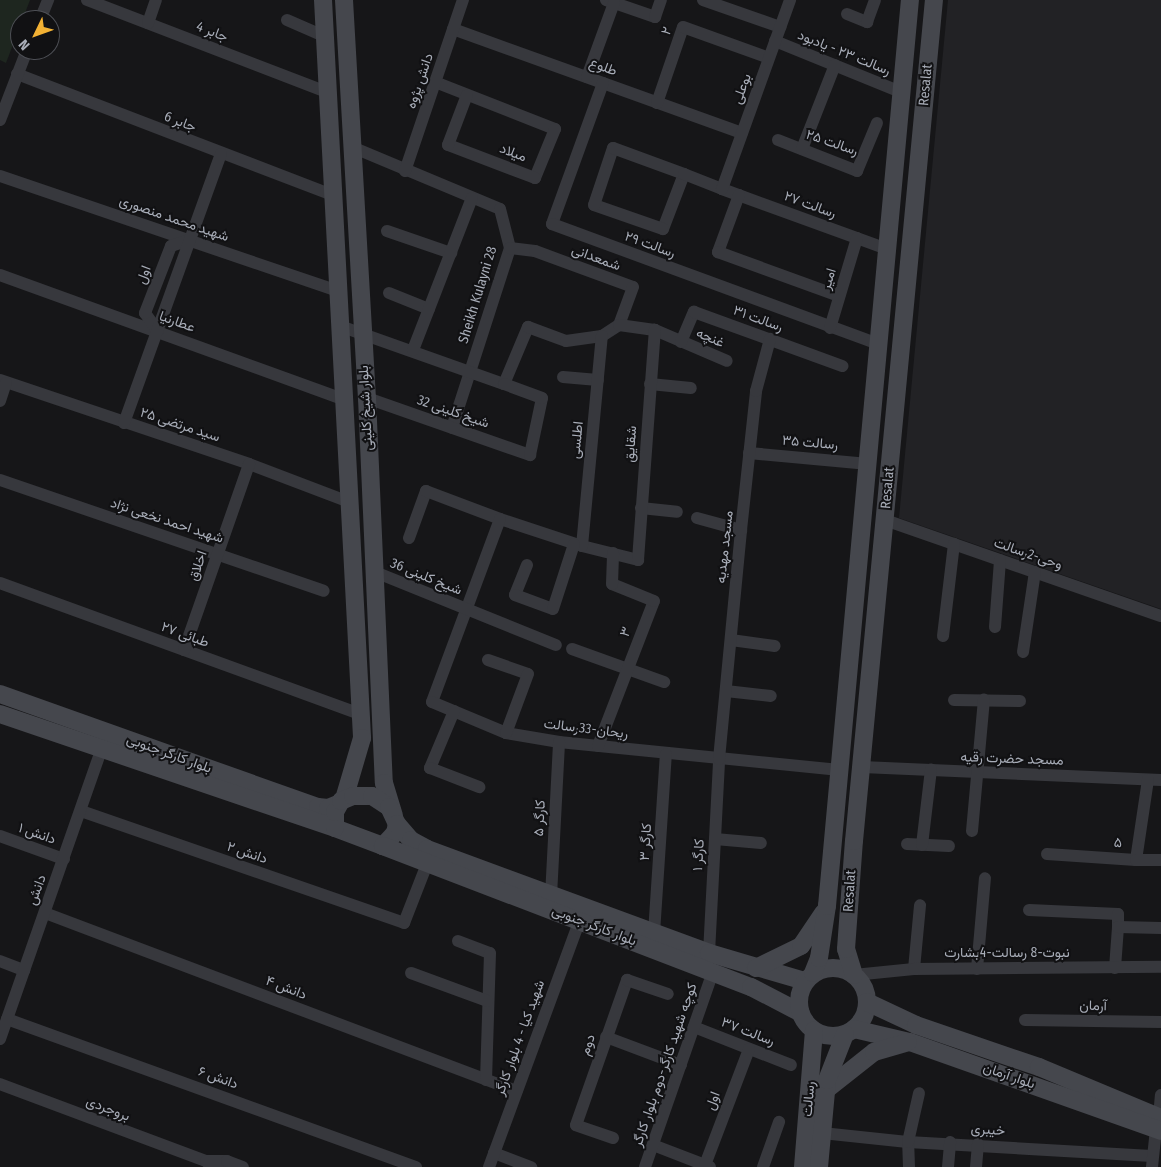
<!DOCTYPE html>
<meta charset="utf-8">
<style>
body{margin:0}
#map{position:relative;width:1161px;height:1167px;overflow:hidden;background:#161618;font-family:"Fira Sans Condensed",Vazirmatn,sans-serif}
div>[style]{position:absolute}
.built>*{inset:0;background:#222225}
.green>*{inset:0;background:#1e261f}
.street>*{height:12px;margin:-6px;padding:0 6px;transform-origin:6px;border-radius:6px;background:#37383d}
.secondary>*{height:18px;margin:-9px;padding:0 9px;transform-origin:9px;border-radius:9px;background:#45474d}
.secondary>.ring{margin:-9px;padding:0;box-sizing:content-box;background:none;border:18px solid #45474d;border-radius:50%}
span{translate:-50% -50%;white-space:nowrap;text-align:center;line-height:1.15;-webkit-text-stroke:4px #111113;paint-order:stroke}
.street-label{font-size:14px;color:#a8adb8}
.north{position:absolute;left:10px;top:10px;width:50px;height:50px;box-sizing:border-box;background:#111113;border:1px solid #4d4f55;border-radius:50%;rotate:228deg;font-size:14px;font-weight:700;line-height:20px;text-align:center;color:#a8adb8}
.north::after{content:'';display:block;margin:auto;width:18px;height:22px;background:#f2b134;clip-path:polygon(50% 0,100% 100%,50% 72%,0 100%)}
</style>
<div id="map">
<div class="built">
<i style="clip-path:polygon(948px 0,1161px 0,1161px 609px,899px 518px)"></i>
</div>
<div class="green">
<i style="clip-path:polygon(0 0,30px 0,6px 63px,0 60px)"></i>
</div>
<div class="street">
<i style="left:87px;top:0;width:257px;rotate:21deg"></i>
<i style="left:606px;top:0;width:52px;rotate:19.1deg"></i>
<i style="left:655px;top:17px;width:18px;rotate:-71deg"></i>
<i style="left:703px;top:0;width:82px;rotate:19.3deg"></i>
<i style="left:847px;top:14px;width:22px;rotate:22deg"></i>
<i style="left:867px;top:22px;width:23px;rotate:-70deg"></i>
<i style="left:40px;top:20px;width:22px;rotate:-68deg"></i>
<i style="left:287px;top:20px;width:40px;rotate:23.4deg"></i>
<i style="left:148px;top:23px;width:24px;rotate:-71deg"></i>
<i style="left:453px;top:29px;width:307px;rotate:19.8deg"></i>
<i style="left:775px;top:41px;width:138px;rotate:22.1deg"></i>
<i style="left:17px;top:74px;width:337px;rotate:21deg"></i>
<i style="left:587px;top:77px;width:79px;rotate:-70deg"></i>
<i style="left:435px;top:82px;width:129px;rotate:21.4deg"></i>
<i style="left:555px;top:129px;width:53px;rotate:112.2deg"></i>
<i style="left:535px;top:178px;width:93px;rotate:-159.2deg"></i>
<i style="left:448px;top:145px;width:53px;rotate:-69.2deg"></i>
<i style="left:603px;top:83px;width:150px;rotate:109.9deg"></i>
<i style="left:552px;top:224px;width:348px;rotate:20.2deg"></i>
<i style="left:657px;top:103px;width:80px;rotate:-71.1deg"></i>
<i style="left:683px;top:27px;width:91px;rotate:19.8deg"></i>
<i style="left:0;top:120px;width:75px;rotate:-68.9deg"></i>
<i style="left:778px;top:140px;width:85px;rotate:21.4deg"></i>
<i style="left:857px;top:171px;width:52px;rotate:-67.4deg"></i>
<i style="left:352px;top:147px;width:160px;rotate:22.7deg"></i>
<i style="left:500px;top:209px;width:40px;rotate:75.6deg"></i>
<i style="left:510px;top:248px;width:189px;rotate:107.9deg"></i>
<i style="left:802px;top:149px;width:90px;rotate:-68.6deg"></i>
<i style="left:405px;top:171px;width:181px;rotate:-71.3deg"></i>
<i style="left:684px;top:174px;width:59px;rotate:110.9deg"></i>
<i style="left:663px;top:229px;width:73px;rotate:-160.8deg"></i>
<i style="left:594px;top:205px;width:60px;rotate:-71.6deg"></i>
<i style="left:613px;top:148px;width:76px;rotate:20.1deg"></i>
<i style="left:684px;top:174px;width:41px;rotate:21.5deg"></i>
<i style="left:722px;top:189px;width:176px;rotate:20deg"></i>
<i style="left:0;top:176px;width:357px;rotate:18.8deg"></i>
<i style="left:722px;top:189px;width:201px;rotate:-70.2deg"></i>
<i style="left:739px;top:195px;width:61px;rotate:110.2deg"></i>
<i style="left:718px;top:252px;width:129px;rotate:20deg"></i>
<i style="left:387px;top:231px;width:68px;rotate:19deg"></i>
<i style="left:510px;top:248px;width:25px;rotate:7deg"></i>
<i style="left:535px;top:251px;width:104px;rotate:20.2deg"></i>
<i style="left:633px;top:287px;width:40px;rotate:110.2deg"></i>
<i style="left:0;top:275px;width:365px;rotate:19.9deg"></i>
<i style="left:389px;top:293px;width:43px;rotate:21.8deg"></i>
<i style="left:340px;top:326px;width:174px;rotate:19.5deg"></i>
<i style="left:504px;top:384px;width:62px;rotate:-67.2deg"></i>
<i style="left:528px;top:327px;width:40px;rotate:20.2deg"></i>
<i style="left:566px;top:341px;width:36px;rotate:-8deg"></i>
<i style="left:602px;top:336px;width:20px;rotate:-33deg"></i>
<i style="left:619px;top:325px;width:36px;rotate:8deg"></i>
<i style="left:655px;top:330px;width:78px;rotate:23.3deg"></i>
<i style="left:830px;top:328px;width:94px;rotate:-73.3deg"></i>
<i style="left:158px;top:331px;width:22px;rotate:-126deg"></i>
<i style="left:145px;top:313px;width:72px;rotate:-68.8deg"></i>
<i style="left:171px;top:246px;width:20px;rotate:-18deg"></i>
<i style="left:681px;top:342px;width:33px;rotate:-67deg"></i>
<i style="left:694px;top:312px;width:158px;rotate:20deg"></i>
<i style="left:413px;top:350px;width:163px;rotate:-68.8deg"></i>
<i style="left:563px;top:377px;width:35px;rotate:5deg"></i>
<i style="left:0;top:380px;width:263px;rotate:18.6deg"></i>
<i style="left:249px;top:464px;width:107px;rotate:20.8deg"></i>
<i style="left:650px;top:384px;width:41px;rotate:5.6deg"></i>
<i style="left:367px;top:398px;width:173px;rotate:19.3deg"></i>
<i style="left:530px;top:455px;width:58px;rotate:-78.1deg"></i>
<i style="left:542px;top:398px;width:40px;rotate:-159.8deg"></i>
<i style="left:0;top:401px;width:19px;rotate:-72deg"></i>
<i style="left:124px;top:423px;width:286px;rotate:-70.2deg"></i>
<i style="left:749px;top:453px;width:120px;rotate:5.3deg"></i>
<i style="left:0;top:480px;width:342px;rotate:18.9deg"></i>
<i style="left:641px;top:508px;width:36px;rotate:6deg"></i>
<i style="left:697px;top:518px;width:46px;rotate:15.3deg"></i>
<i style="left:500px;top:519px;width:86px;rotate:18.2deg"></i>
<i style="left:582px;top:546px;width:58px;rotate:14deg"></i>
<i style="left:638px;top:560px;width:231px;rotate:-85.8deg"></i>
<i style="left:885px;top:520px;width:292px;rotate:19.2deg"></i>
<i style="left:409px;top:538px;width:50px;rotate:-70.1deg"></i>
<i style="left:426px;top:491px;width:79px;rotate:20.7deg"></i>
<i style="left:500px;top:519px;width:195px;rotate:110.4deg"></i>
<i style="left:432px;top:702px;width:80px;rotate:22.7deg"></i>
<i style="left:506px;top:733px;width:54px;rotate:9.6deg"></i>
<i style="left:559px;top:742px;width:282px;rotate:5.7deg"></i>
<i style="left:582px;top:546px;width:211px;rotate:-84.6deg"></i>
<i style="left:527px;top:565px;width:32px;rotate:112deg"></i>
<i style="left:515px;top:595px;width:40px;rotate:20.2deg"></i>
<i style="left:553px;top:609px;width:68px;rotate:-72.1deg"></i>
<i style="left:375px;top:572px;width:195px;rotate:22deg"></i>
<i style="left:0;top:583px;width:383px;rotate:20deg"></i>
<i style="left:995px;top:627px;width:67px;rotate:-85.7deg"></i>
<i style="left:943px;top:636px;width:93px;rotate:-83.2deg"></i>
<i style="left:731px;top:640px;width:44px;rotate:7.8deg"></i>
<i style="left:572px;top:649px;width:98px;rotate:19.7deg"></i>
<i style="left:184px;top:650px;width:197px;rotate:-70.7deg"></i>
<i style="left:1023px;top:652px;width:81px;rotate:-81.5deg"></i>
<i style="left:488px;top:660px;width:42px;rotate:19.3deg"></i>
<i style="left:528px;top:674px;width:63px;rotate:110.4deg"></i>
<i style="left:726px;top:691px;width:45px;rotate:6.3deg"></i>
<i style="left:954px;top:700px;width:66px;rotate:0.9deg"></i>
<i style="left:454px;top:711px;width:62px;rotate:112.8deg"></i>
<i style="left:430px;top:768px;width:53px;rotate:21.2deg"></i>
<i style="left:598px;top:746px;width:155px;rotate:-68.9deg"></i>
<i style="left:654px;top:601px;width:45px;rotate:-158deg"></i>
<i style="left:612px;top:584px;width:31px;rotate:-88deg"></i>
<i style="left:862px;top:767px;width:299px;rotate:2.5deg"></i>
<i style="left:81px;top:811px;width:342px;rotate:19.1deg"></i>
<i style="left:404px;top:923px;width:63px;rotate:-68.7deg"></i>
<i style="left:972px;top:831px;width:132px;rotate:-84.8deg"></i>
<i style="left:0;top:836px;width:68px;rotate:19.8deg"></i>
<i style="left:715px;top:839px;width:46px;rotate:5deg"></i>
<i style="left:907px;top:844px;width:42px;rotate:2.7deg"></i>
<i style="left:922px;top:845px;width:76px;rotate:-83.2deg"></i>
<i style="left:1047px;top:854px;width:89px;rotate:3.9deg"></i>
<i style="left:1136px;top:860px;width:81px;rotate:-81.5deg"></i>
<i style="left:1136px;top:860px;width:25px"></i>
<i style="left:551px;top:896px;width:154px;rotate:-87deg"></i>
<i style="left:1029px;top:910px;width:89px;rotate:2.6deg"></i>
<i style="left:1118px;top:914px;width:13px;rotate:90deg"></i>
<i style="left:45px;top:913px;width:504px;rotate:20.7deg"></i>
<i style="left:654px;top:933px;width:179px;rotate:-86.2deg"></i>
<i style="left:458px;top:941px;width:34px;rotate:21deg"></i>
<i style="left:490px;top:953px;width:127px;rotate:91.8deg"></i>
<i style="left:709px;top:953px;width:194px;rotate:-87deg"></i>
<i style="left:719px;top:759px;width:230px;rotate:-84.5deg"></i>
<i style="left:741px;top:530px;width:140px;rotate:-83.8deg"></i>
<i style="left:756px;top:391px;width:54px;rotate:-74.9deg"></i>
<i style="left:0;top:961px;width:26px;rotate:21deg"></i>
<i style="left:1115px;top:968px;width:41px;rotate:-85.8deg"></i>
<i style="left:1118px;top:927px;width:43px;rotate:1.3deg"></i>
<i style="left:914px;top:969px;width:64px;rotate:-84.6deg"></i>
<i style="left:977px;top:969px;width:91px;rotate:-85deg"></i>
<i style="left:411px;top:973px;width:81px;rotate:20.2deg"></i>
<i style="left:854px;top:975px;width:60px;rotate:-5.7deg"></i>
<i style="left:914px;top:969px;width:247px;rotate:-0.5deg"></i>
<i style="left:7px;top:1019px;width:435px;rotate:19.9deg"></i>
<i style="left:1025px;top:1020px;width:136px;rotate:0.8deg"></i>
<i style="left:694px;top:1027px;width:104px;rotate:21.4deg"></i>
<i style="left:606px;top:1037px;width:80px;rotate:20.5deg"></i>
<i style="left:0;top:1039px;width:306px;rotate:-70.7deg"></i>
<i style="left:0;top:1084px;width:220px;rotate:20.5deg"></i>
<i style="left:206px;top:1161px;width:9px;rotate:41deg"></i>
<i style="left:1159px;top:1117px;width:22px;rotate:-85deg"></i>
<i style="left:822px;top:1133px;width:86px;rotate:6deg"></i>
<i style="left:908px;top:1142px;width:244px;rotate:3.3deg"></i>
<i style="left:613px;top:1138px;width:39px;rotate:-161deg"></i>
<i style="left:576px;top:1125px;width:154px;rotate:-70.6deg"></i>
<i style="left:627px;top:980px;width:43px;rotate:18.9deg"></i>
<i style="left:653px;top:1145px;width:61px;rotate:21.1deg"></i>
<i style="left:494px;top:1153px;width:40px;rotate:21deg"></i>
<i style="left:206px;top:1161px;width:21px"></i>
<i style="left:227px;top:1161px;width:17px;rotate:21deg"></i>
<i style="left:705px;top:1165px;width:124px;rotate:-69.2deg"></i>
<i style="left:489px;top:1167px;width:263px;rotate:-69.8deg"></i>
<i style="left:645px;top:1167px;width:207px;rotate:-70.8deg"></i>
<i style="left:763px;top:1167px;width:48px;rotate:-70.4deg"></i>
<i style="left:909px;top:1167px;width:25px;rotate:-92deg"></i>
<i style="left:908px;top:1142px;width:50px;rotate:-77.3deg"></i>
<i style="left:948px;top:1167px;width:25px;rotate:-85deg"></i>
<i style="left:976px;top:1167px;width:23px;rotate:-85deg"></i>
<i style="left:1152px;top:1167px;width:38px;rotate:-84deg"></i>
</div>
<div class="secondary">
<i style="left:323px;top:0;width:739px;rotate:86.97deg"></i>
<i style="left:362px;top:738px;width:64px;rotate:106.4deg"></i>
<i style="left:344px;top:0;width:399px;rotate:86.7deg"></i>
<i style="left:367px;top:398px;width:385px;rotate:87.5deg"></i>
<i style="left:384px;top:783px;width:34px;rotate:73deg"></i>
<i style="left:0;top:694px;width:337px;rotate:19.6deg"></i>
<i style="left:318px;top:807px;width:10px;rotate:6deg"></i>
<i style="left:328px;top:808px;width:11px;rotate:-22deg"></i>
<i style="left:0;top:714px;width:354px;rotate:18.8deg"></i>
<i style="left:397px;top:824px;width:9px;rotate:103deg"></i>
<i style="left:395px;top:833px;width:18px;rotate:133deg"></i>
<i style="left:383px;top:846px;width:51px;rotate:-159.4deg"></i>
<i style="left:335px;top:828px;width:16px;rotate:-90deg"></i>
<i style="left:335px;top:812px;width:13px;rotate:-61deg"></i>
<i style="left:341px;top:801px;width:13px;rotate:-23deg"></i>
<i style="left:353px;top:796px;width:19px"></i>
<i style="left:372px;top:796px;width:20px;rotate:33deg"></i>
<i style="left:389px;top:807px;width:19px;rotate:65deg"></i>
<i style="left:397px;top:824px;width:21px;rotate:49deg"></i>
<i style="left:411px;top:840px;width:18px;rotate:29deg"></i>
<i style="left:427px;top:849px;width:301px;rotate:20.2deg"></i>
<i style="left:709px;top:953px;width:100px;rotate:16.3deg"></i>
<i style="left:383px;top:846px;width:394px;rotate:21deg"></i>
<i style="left:751px;top:987px;width:56px;rotate:27.5deg"></i>
<i style="left:756px;top:968px;width:50px;rotate:-26.1deg"></i>
<i style="left:801px;top:946px;width:40px;rotate:-56deg"></i>
<i class="ring" style="left:799px;top:968px;width:50px;height:50px"></i>
<i style="left:813px;top:973px;width:16px;rotate:-68deg"></i>
<i style="left:819px;top:958px;width:53px;rotate:-81.3deg"></i>
<i style="left:827px;top:906px;width:910px;rotate:-84.77deg"></i>
<i style="left:854px;top:975px;width:27px;rotate:-107deg"></i>
<i style="left:846px;top:949px;width:108px;rotate:-85.8deg"></i>
<i style="left:854px;top:841px;width:845px;rotate:-84.57deg"></i>
<i style="left:867px;top:1002px;width:54px;rotate:25.1deg"></i>
<i style="left:916px;top:1025px;width:130px;rotate:18.9deg"></i>
<i style="left:1039px;top:1067px;width:132px;rotate:22.7deg"></i>
<i style="left:854px;top:1029px;width:57px;rotate:13.1deg"></i>
<i style="left:910px;top:1042px;width:266px;rotate:19.5deg"></i>
<i style="left:826px;top:1090px;width:61px;rotate:-38.4deg"></i>
<i style="left:874px;top:1052px;width:35px;rotate:-16deg"></i>
<i style="left:803px;top:1167px;width:137px;rotate:-85.4deg"></i>
<i style="left:819px;top:1167px;width:87px;rotate:-84.7deg"></i>
<i style="left:827px;top:1080px;width:49px;rotate:-68.6deg"></i>
</div>
<div class="street-label">
<span style="left:667px;top:31px;rotate:-68deg">۲</span>
<span style="left:212px;top:32px;rotate:21deg">جابر 4</span>
<span style="left:844px;top:53px;rotate:22deg">رسالت ۲۳ - یادبود</span>
<span style="left:603px;top:67px;rotate:20deg">طلوع</span>
<span style="left:420px;top:81px;rotate:-71deg">دانش پژوه</span>
<span style="left:926px;top:85px;rotate:-85deg">Resalat</span>
<span style="left:742px;top:89px;rotate:-70deg">بوعلی</span>
<span style="left:180px;top:122px;rotate:21deg">جابر 6</span>
<span style="left:832px;top:143px;rotate:19deg">رسالت ۲۵</span>
<span style="left:513px;top:153px;rotate:21deg">میلاد</span>
<span style="left:810px;top:205px;rotate:20deg">رسالت ۲۷</span>
<span style="left:174px;top:219px;rotate:19deg">شهید محمد منصوری</span>
<span style="left:650px;top:245px;rotate:20deg">رسالت ۲۹</span>
<span style="left:596px;top:258px;rotate:20deg">شمعدانی</span>
<span style="left:144px;top:275px;rotate:-69deg">اول</span>
<span style="left:829px;top:279px;rotate:-73deg">امیر</span>
<span style="left:478px;top:295px;rotate:-73deg">Sheikh Kulayni 28</span>
<span style="left:758px;top:319px;rotate:20deg">رسالت ۳۱</span>
<span style="left:177px;top:322px;rotate:20deg">عطارنیا</span>
<span style="left:710px;top:338px;rotate:23deg">غنچه</span>
<span style="left:366px;top:408px;rotate:-93deg">بلوار شیخ کلینی</span>
<span style="left:453px;top:412px;rotate:19deg">شیخ کلینی 32</span>
<span style="left:180px;top:425px;rotate:18deg">۲۵ سید مرتضی</span>
<span style="left:577px;top:440px;rotate:-84deg">اطلسی</span>
<span style="left:810px;top:443px;rotate:5deg">رسالت ۳۵</span>
<span style="left:631px;top:444px;rotate:-86deg">شقایق</span>
<span style="left:888px;top:488px;rotate:-85deg">Resalat</span>
<span style="left:167px;top:521px;rotate:18deg">شهید احمد نخعی نژاد</span>
<span style="left:725px;top:547px;rotate:-84deg">مسجد مهدیه</span>
<span style="left:1028px;top:554px;rotate:19deg">وحی-2رسالت</span>
<span style="left:198px;top:566px;rotate:-71deg">اخلاق</span>
<span style="left:426px;top:577px;rotate:22deg">شیخ کلینی 36</span>
<span style="left:626px;top:632px;rotate:-69deg">۳</span>
<span style="left:185px;top:635px;rotate:20deg">طبائی ۲۷</span>
<span style="left:586px;top:729px;rotate:7deg">ریحان-33رسالت</span>
<span style="left:169px;top:754px;rotate:20deg">بلوار کارگر جنوبی</span>
<span style="left:1012px;top:759px;rotate:2deg">مسجد حضرت رقیه</span>
<span style="left:540px;top:818px;rotate:-87deg">کارگر ۵</span>
<span style="left:37px;top:834px;rotate:19deg">دانش ۱</span>
<span style="left:646px;top:842px;rotate:-86deg">کارگر ۳</span>
<span style="left:1118px;top:843px;rotate:4deg">۵</span>
<span style="left:247px;top:853px;rotate:19deg">دانش ۲</span>
<span style="left:699px;top:855px;rotate:-87deg">کارگر ۱</span>
<span style="left:37px;top:890px;rotate:-70deg">دانش</span>
<span style="left:850px;top:891px;rotate:-86deg">Resalat</span>
<span style="left:594px;top:926px;rotate:21deg">بلوار کارگر جنوبی</span>
<span style="left:1007px;top:953px">نبوت-8 رسالت-4بشارت</span>
<span style="left:286px;top:988px;rotate:21deg">دانش ۴</span>
<span style="left:1093px;top:1006px;rotate:1deg">آرمان</span>
<span style="left:748px;top:1032px;rotate:21deg">رسالت ۳۷</span>
<span style="left:520px;top:1038px;rotate:-70deg">شهید کیا - 4 بلوار کارگر</span>
<span style="left:588px;top:1045px;rotate:-71deg">دوم</span>
<span style="left:665px;top:1065px;rotate:-71deg">کوچه شهید کارگر-دوم بلوار کارگر</span>
<span style="left:1009px;top:1076px;rotate:19deg">بلوار آرمان</span>
<span style="left:218px;top:1078px;rotate:20deg">دانش ۶</span>
<span style="left:809px;top:1099px;rotate:-85deg">رسالت</span>
<span style="left:713px;top:1101px;rotate:-69deg">اول</span>
<span style="left:108px;top:1109px;rotate:21deg">بروجردی</span>
<span style="left:988px;top:1130px;rotate:4deg">خیبری</span>
</div>
<div class="north">N</div>
</div>
